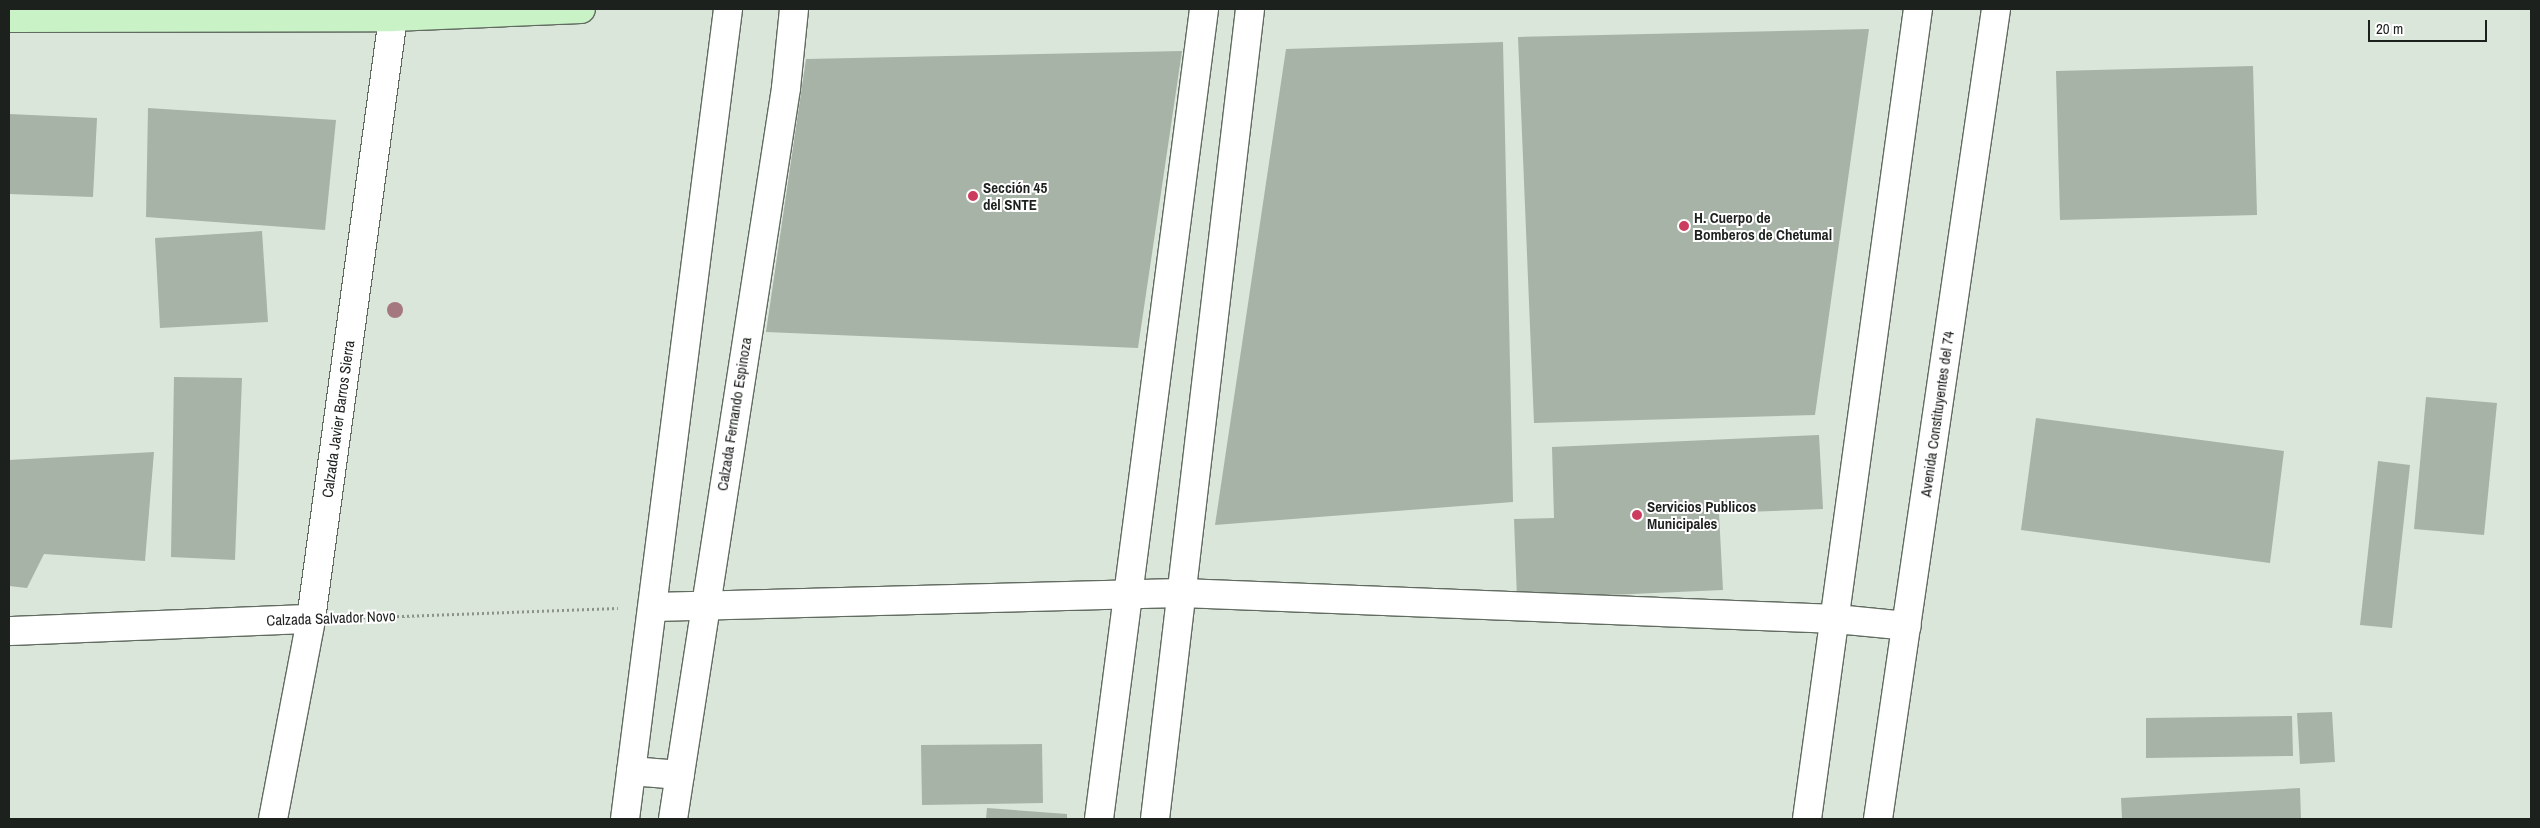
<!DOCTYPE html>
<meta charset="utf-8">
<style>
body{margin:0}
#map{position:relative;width:2540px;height:828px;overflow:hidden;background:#dbe6da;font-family:"Archivo Narrow",sans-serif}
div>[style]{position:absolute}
.building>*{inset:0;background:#a8b3a7}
.path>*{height:3px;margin-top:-1.5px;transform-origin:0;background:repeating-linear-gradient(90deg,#8b938a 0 2.5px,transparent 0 5px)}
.roads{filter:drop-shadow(1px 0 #616b60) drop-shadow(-1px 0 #616b60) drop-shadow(0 1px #616b60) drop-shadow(0 -1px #616b60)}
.street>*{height:28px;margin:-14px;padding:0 14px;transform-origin:14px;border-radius:14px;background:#fff}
.secondary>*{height:28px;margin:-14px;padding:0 14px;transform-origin:14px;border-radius:14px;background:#fff}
.primary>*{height:28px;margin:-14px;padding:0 14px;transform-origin:14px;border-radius:14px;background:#c9f2c7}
.trees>*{width:16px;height:16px;margin:-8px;border-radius:50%;background:#a5787f}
.dots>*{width:14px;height:14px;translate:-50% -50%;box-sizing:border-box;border:2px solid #fff;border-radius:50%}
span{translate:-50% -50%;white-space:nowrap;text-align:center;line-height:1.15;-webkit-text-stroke:4px #fff;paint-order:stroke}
.poi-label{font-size:15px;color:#1d211d;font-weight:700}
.left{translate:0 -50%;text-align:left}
.street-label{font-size:15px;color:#1d211d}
.frame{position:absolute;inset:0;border:10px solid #1d211d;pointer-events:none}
.scale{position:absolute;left:2368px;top:20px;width:119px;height:22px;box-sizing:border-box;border:2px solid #1d211d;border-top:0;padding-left:6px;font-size:15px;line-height:18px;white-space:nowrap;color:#1d211d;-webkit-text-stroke:4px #fff;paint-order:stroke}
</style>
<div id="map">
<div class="building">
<i style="clip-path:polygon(1869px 29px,1815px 415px,1534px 423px,1518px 37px)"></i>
<i style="clip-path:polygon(1503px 42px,1513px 502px,1215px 525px,1286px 49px)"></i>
<i style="clip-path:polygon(1182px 51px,1138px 348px,766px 332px,806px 59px)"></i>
<i style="clip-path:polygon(2253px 66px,2257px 215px,2060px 220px,2056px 71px)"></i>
<i style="clip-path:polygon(148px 108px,336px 120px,325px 230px,146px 217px)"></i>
<i style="clip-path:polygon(9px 114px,97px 118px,93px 197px,9px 194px)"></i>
<i style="clip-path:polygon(262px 231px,268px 322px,160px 328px,155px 238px)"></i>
<i style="clip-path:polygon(174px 377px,242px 378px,235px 560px,171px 557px)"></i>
<i style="clip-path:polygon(2426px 397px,2497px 403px,2484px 535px,2414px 529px)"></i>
<i style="clip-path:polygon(2036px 418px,2284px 451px,2270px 563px,2021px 530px)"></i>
<i style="clip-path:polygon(1819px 435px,1823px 509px,1719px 513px,1723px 590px,1517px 599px,1514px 519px,1554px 518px,1552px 447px)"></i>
<i style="clip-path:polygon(154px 452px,145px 561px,44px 554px,27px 588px,9px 586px,9px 460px)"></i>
<i style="clip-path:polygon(2378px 461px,2410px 465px,2392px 628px,2360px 625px)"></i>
<i style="clip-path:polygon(2332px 712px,2335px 762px,2300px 764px,2297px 713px)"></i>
<i style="clip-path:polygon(2292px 716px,2293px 756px,2146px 758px,2146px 718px)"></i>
<i style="clip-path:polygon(1042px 744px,1043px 803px,922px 805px,921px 745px)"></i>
<i style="clip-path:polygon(2300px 788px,2301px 819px,2122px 819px,2121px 798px)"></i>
<i style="clip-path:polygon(987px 808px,1067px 814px,1067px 819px,986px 819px)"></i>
</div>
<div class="path">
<i style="left:347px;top:618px;width:271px;rotate:-2.1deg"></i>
</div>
<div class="roads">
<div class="street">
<i style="left:654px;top:607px;width:528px;rotate:-1.52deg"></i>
<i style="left:1182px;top:593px;width:655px;rotate:2.28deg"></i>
<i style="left:1836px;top:619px;width:71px;rotate:5.6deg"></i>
<i style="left:9px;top:631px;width:302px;rotate:-2.3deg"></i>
<i style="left:631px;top:771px;width:49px;rotate:4.7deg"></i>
<i style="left:273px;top:819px;width:204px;rotate:-79.2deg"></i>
<i style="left:311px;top:619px;width:608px;rotate:-82.24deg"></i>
<i style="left:625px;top:819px;width:817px;rotate:-82.75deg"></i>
<i style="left:673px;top:819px;width:740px;rotate:-81.21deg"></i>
<i style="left:786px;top:88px;width:79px;rotate:-84.2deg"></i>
<i style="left:1099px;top:819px;width:817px;rotate:-82.61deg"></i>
<i style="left:1155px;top:819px;width:816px;rotate:-83.31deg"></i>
</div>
<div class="secondary">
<i style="left:1807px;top:819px;width:818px;rotate:-82.2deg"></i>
<i style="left:1878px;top:819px;width:819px;rotate:-81.71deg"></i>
</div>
<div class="primary">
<i style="left:9px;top:18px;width:384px;rotate:-0.1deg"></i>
<i style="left:393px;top:17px;width:188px;rotate:-2.4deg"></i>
</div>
</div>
<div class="trees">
<i style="left:395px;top:310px"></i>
</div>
<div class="dots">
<i style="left:973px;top:196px;background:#cc3c5e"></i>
<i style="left:1684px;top:226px;background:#cc3c5e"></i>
<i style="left:1637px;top:515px;background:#cc3c5e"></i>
</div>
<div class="poi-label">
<span class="left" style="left:983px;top:196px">Sección 45<br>del SNTE</span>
<span class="left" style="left:1694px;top:226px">H. Cuerpo de<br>Bomberos de Chetumal</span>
<span class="left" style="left:1647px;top:515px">Servicios Publicos<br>Municipales</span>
</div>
<div class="street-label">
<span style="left:734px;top:414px;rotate:-81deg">Calzada Fernando Espinoza</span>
<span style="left:1937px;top:414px;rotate:-82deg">Avenida Constituyentes del 74</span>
<span style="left:338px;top:419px;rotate:-82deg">Calzada Javier Barros Sierra</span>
<span style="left:331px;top:618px;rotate:-2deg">Calzada Salvador Novo</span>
</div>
<div class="frame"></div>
<div class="scale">20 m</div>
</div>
